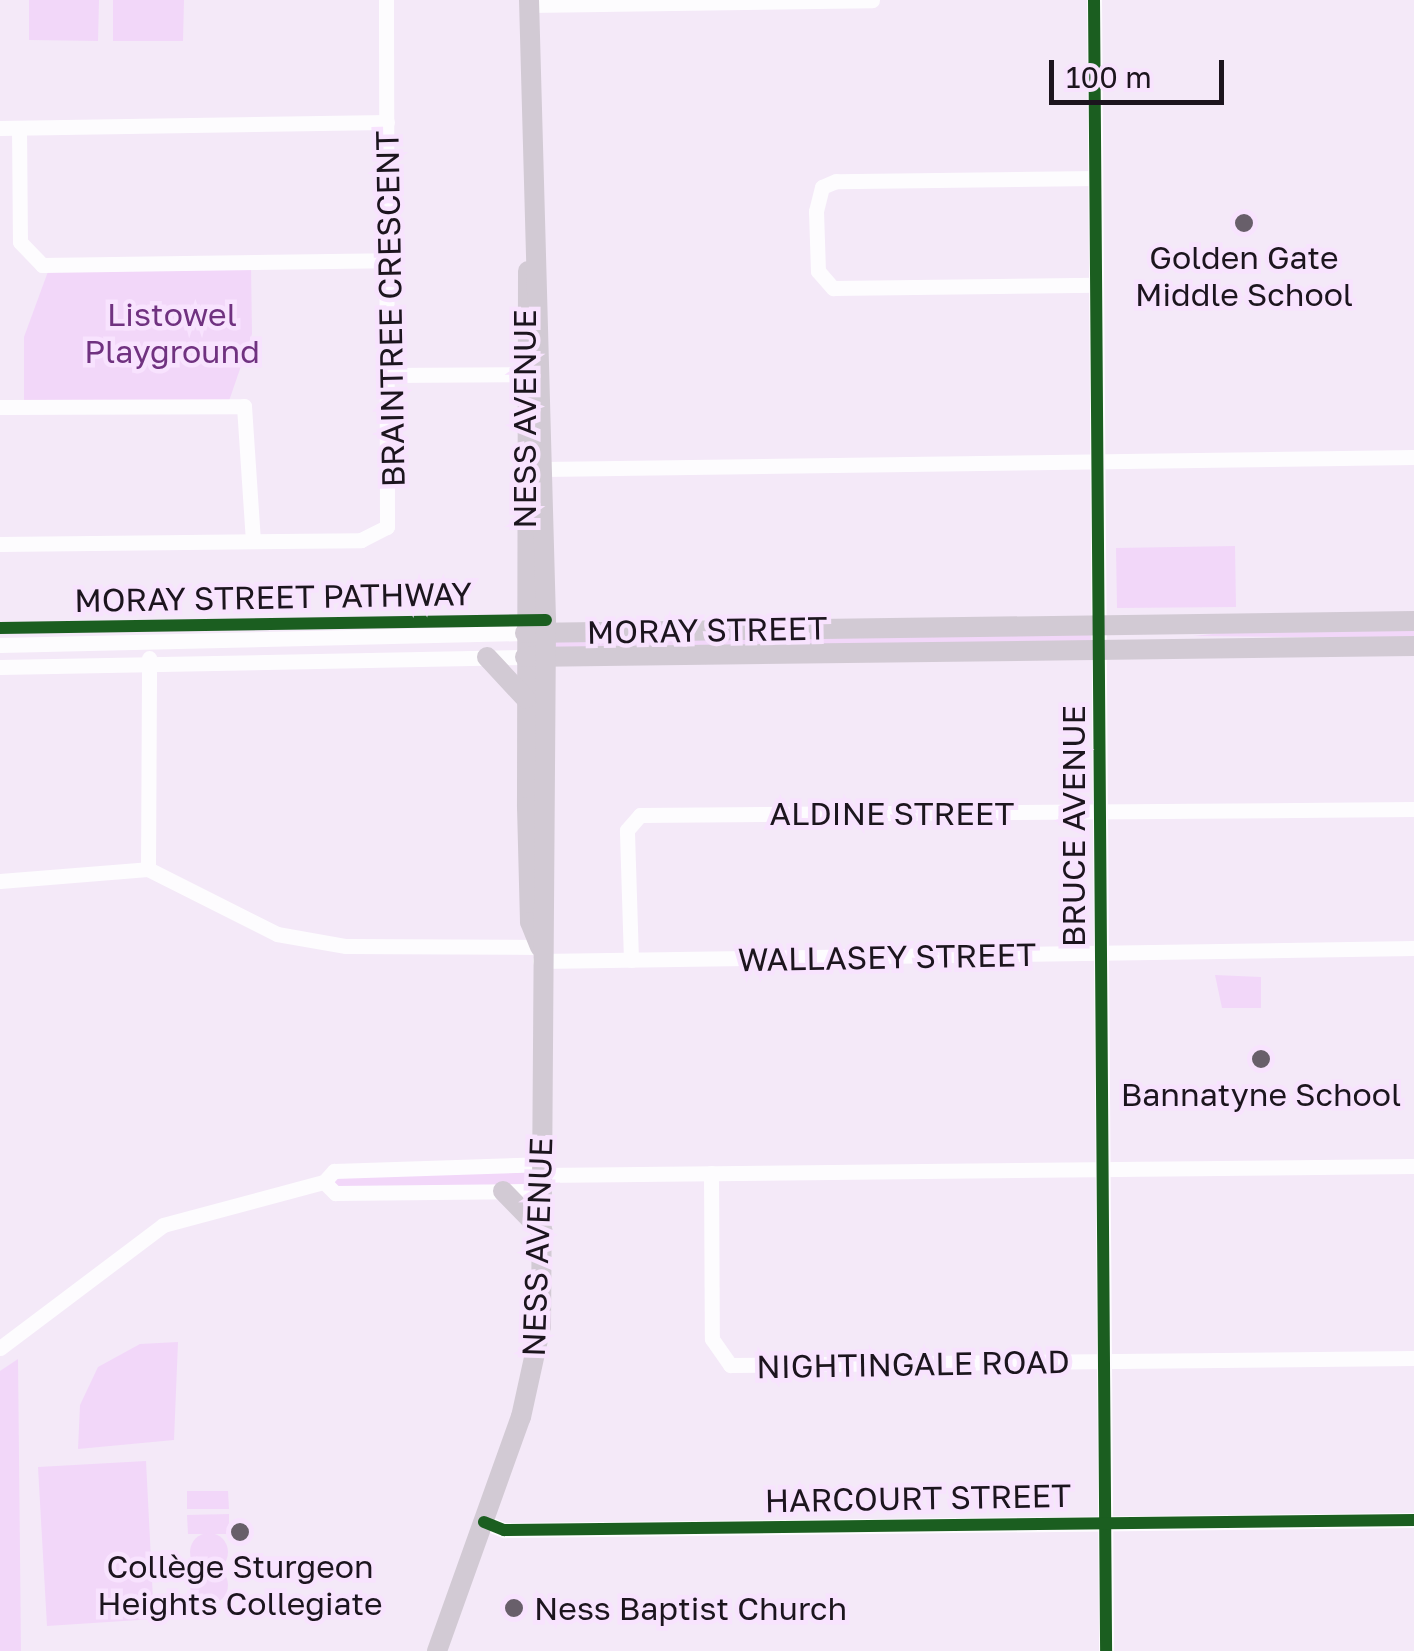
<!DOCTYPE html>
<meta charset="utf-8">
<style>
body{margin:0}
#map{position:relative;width:1414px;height:1651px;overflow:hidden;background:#f4e9f8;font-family:"Golos Text",sans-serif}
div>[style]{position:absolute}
.green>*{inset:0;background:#f2d7f9}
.round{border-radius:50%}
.minor>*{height:15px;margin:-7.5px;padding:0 7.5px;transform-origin:7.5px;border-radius:7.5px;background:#fdfcfe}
.major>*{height:20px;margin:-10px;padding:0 10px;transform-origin:10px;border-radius:10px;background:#d2cad4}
.cycleway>*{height:12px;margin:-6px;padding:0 6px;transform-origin:6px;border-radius:6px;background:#1b5e20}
.dots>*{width:28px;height:28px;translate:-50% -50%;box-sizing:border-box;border:5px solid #f8e3fe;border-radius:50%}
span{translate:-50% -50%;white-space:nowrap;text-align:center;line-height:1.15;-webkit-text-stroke:9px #f8e3fe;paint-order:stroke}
.poi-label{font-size:32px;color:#1c151e}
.left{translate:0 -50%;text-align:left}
.street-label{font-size:32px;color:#1c151e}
.park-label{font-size:32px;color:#703280}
.scale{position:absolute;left:1049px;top:60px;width:175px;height:45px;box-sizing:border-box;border:5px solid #1c151e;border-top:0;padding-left:12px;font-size:30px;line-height:35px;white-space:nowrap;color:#1c151e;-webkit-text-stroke:8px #f8e3fe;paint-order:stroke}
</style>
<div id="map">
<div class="green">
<i style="clip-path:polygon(29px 0,99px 0,98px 41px,29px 40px)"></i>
<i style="clip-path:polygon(113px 0,184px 0,183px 41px,113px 41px)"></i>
<i style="clip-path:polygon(251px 265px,252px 334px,229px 401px,24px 407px,24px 337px,50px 266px)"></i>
<i style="clip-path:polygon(1235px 546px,1236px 607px,1117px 608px,1116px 548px)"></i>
<i style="clip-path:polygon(1100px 624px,1099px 651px,546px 658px,546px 632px)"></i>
<i style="clip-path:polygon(1414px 628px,1414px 638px,1193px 636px,1252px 630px)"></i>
<i style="clip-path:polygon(1215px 975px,1261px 977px,1261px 1008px,1222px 1008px)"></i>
<i style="clip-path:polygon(541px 1164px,542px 1191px,335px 1193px,334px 1171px)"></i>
<i style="clip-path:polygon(178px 1342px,174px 1440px,78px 1449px,80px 1405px,98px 1367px,140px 1344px)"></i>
<i style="clip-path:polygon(18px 1359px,21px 1651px,0 1651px,0 1371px)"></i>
<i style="clip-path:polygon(146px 1461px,154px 1619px,47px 1626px,38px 1467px)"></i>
<i style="clip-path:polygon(187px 1491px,228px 1491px,229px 1509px,187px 1509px)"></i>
<i style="clip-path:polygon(229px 1514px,229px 1534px,188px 1534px,187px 1515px)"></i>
<i class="round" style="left:190px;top:1533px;width:38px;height:38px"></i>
<i class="round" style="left:190px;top:1566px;width:38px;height:38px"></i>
</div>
<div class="minor">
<i style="left:1094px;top:0;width:1651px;rotate:89.58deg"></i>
<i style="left:529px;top:5px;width:343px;rotate:-0.8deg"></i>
<i style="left:0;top:128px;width:387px;rotate:-0.9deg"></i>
<i style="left:19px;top:128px;width:114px;rotate:89.5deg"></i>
<i style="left:20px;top:242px;width:32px;rotate:46deg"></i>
<i style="left:42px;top:265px;width:346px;rotate:-0.8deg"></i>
<i style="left:1095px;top:178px;width:259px;rotate:179.3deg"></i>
<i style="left:836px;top:181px;width:15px;rotate:157deg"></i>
<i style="left:822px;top:187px;width:25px;rotate:104deg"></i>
<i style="left:816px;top:211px;width:60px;rotate:88.1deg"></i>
<i style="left:818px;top:271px;width:23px;rotate:49deg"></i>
<i style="left:833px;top:288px;width:263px;rotate:-0.7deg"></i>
<i style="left:390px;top:375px;width:133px;rotate:-0.4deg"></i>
<i style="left:0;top:407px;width:244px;rotate:-0.2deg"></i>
<i style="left:244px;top:406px;width:135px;rotate:86.2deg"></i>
<i style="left:544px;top:469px;width:870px;rotate:-0.79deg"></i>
<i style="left:0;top:544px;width:361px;rotate:-0.6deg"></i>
<i style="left:361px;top:540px;width:29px;rotate:-27deg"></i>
<i style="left:387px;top:527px;width:527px;rotate:-90.11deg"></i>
<i style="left:0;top:645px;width:525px;rotate:-1.31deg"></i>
<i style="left:0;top:667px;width:525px;rotate:-1.09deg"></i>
<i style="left:148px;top:869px;width:211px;rotate:-89.7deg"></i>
<i style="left:0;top:881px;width:148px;rotate:-4.6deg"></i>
<i style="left:148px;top:869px;width:144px;rotate:26.7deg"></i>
<i style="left:277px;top:934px;width:70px;rotate:9.9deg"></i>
<i style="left:346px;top:946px;width:194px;rotate:0.3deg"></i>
<i style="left:631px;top:960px;width:130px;rotate:-91.8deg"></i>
<i style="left:627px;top:830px;width:20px;rotate:-49deg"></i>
<i style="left:640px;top:815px;width:774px;rotate:-0.44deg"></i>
<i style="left:540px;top:961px;width:874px;rotate:-0.85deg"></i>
<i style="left:711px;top:1173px;width:166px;rotate:89.7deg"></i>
<i style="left:712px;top:1339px;width:32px;rotate:55deg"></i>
<i style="left:730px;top:1365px;width:684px;rotate:-0.59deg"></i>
<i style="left:541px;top:1175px;width:873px;rotate:-0.59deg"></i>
<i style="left:324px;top:1182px;width:16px;rotate:45deg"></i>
<i style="left:335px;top:1193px;width:207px;rotate:-0.6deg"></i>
<i style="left:0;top:1348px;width:204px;rotate:-37deg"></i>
<i style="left:163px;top:1225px;width:167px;rotate:-15deg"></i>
<i style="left:324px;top:1182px;width:15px;rotate:-48deg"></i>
<i style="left:334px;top:1171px;width:207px;rotate:-1.9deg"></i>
<i style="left:484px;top:1522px;width:22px;rotate:22deg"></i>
<i style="left:504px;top:1530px;width:910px;rotate:-0.63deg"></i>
</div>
<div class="major">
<i style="left:528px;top:271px;width:536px;rotate:90.11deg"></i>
<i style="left:527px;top:807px;width:115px;rotate:88.5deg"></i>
<i style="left:530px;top:922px;width:27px;rotate:68deg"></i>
<i style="left:525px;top:633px;width:889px;rotate:-0.77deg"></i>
<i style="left:487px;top:657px;width:57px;rotate:47.1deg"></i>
<i style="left:525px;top:657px;width:889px;rotate:-0.71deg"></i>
<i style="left:503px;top:1191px;width:57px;rotate:45.7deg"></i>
<i style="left:437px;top:1651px;width:249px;rotate:-70.3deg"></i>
<i style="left:521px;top:1417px;width:93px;rotate:-77.6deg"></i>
<i style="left:541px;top:1326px;width:706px;rotate:-89.59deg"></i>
<i style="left:546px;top:620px;width:620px;rotate:-91.57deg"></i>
</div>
<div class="cycleway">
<i style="left:1094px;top:0;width:1651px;rotate:89.58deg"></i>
<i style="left:0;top:628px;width:546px;rotate:-0.84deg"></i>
<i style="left:484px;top:1522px;width:22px;rotate:22deg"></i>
<i style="left:504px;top:1530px;width:910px;rotate:-0.63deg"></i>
</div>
<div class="dots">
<i style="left:1244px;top:223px;background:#685f6a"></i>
<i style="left:1261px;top:1059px;background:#685f6a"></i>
<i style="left:240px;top:1532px;background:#685f6a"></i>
<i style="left:514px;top:1608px;background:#685f6a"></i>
</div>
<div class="poi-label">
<span style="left:1244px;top:276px">Golden Gate<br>Middle School</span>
<span style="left:1261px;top:1094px">Bannatyne School</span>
<span style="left:240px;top:1585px">Collège Sturgeon<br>Heights Collegiate</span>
<span class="left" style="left:534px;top:1608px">Ness Baptist Church</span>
</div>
<div class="street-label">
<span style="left:390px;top:309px;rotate:-91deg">BRAINTREE CRESCENT</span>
<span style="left:524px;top:419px;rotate:-90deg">NESS AVENUE</span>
<span style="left:273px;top:597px;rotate:-1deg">MORAY STREET PATHWAY</span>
<span style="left:707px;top:630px;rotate:-1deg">MORAY STREET</span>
<span style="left:892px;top:813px">ALDINE STREET</span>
<span style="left:1073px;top:826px;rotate:-90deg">BRUCE AVENUE</span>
<span style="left:887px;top:957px;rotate:-1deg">WALLASEY STREET</span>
<span style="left:537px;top:1247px;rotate:-88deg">NESS AVENUE</span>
<span style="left:913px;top:1364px;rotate:-1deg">NIGHTINGALE ROAD</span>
<span style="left:918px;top:1498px;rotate:-1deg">HARCOURT STREET</span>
</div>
<div class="park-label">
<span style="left:172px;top:333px">Listowel<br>Playground</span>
</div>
<div class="scale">100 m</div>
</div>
